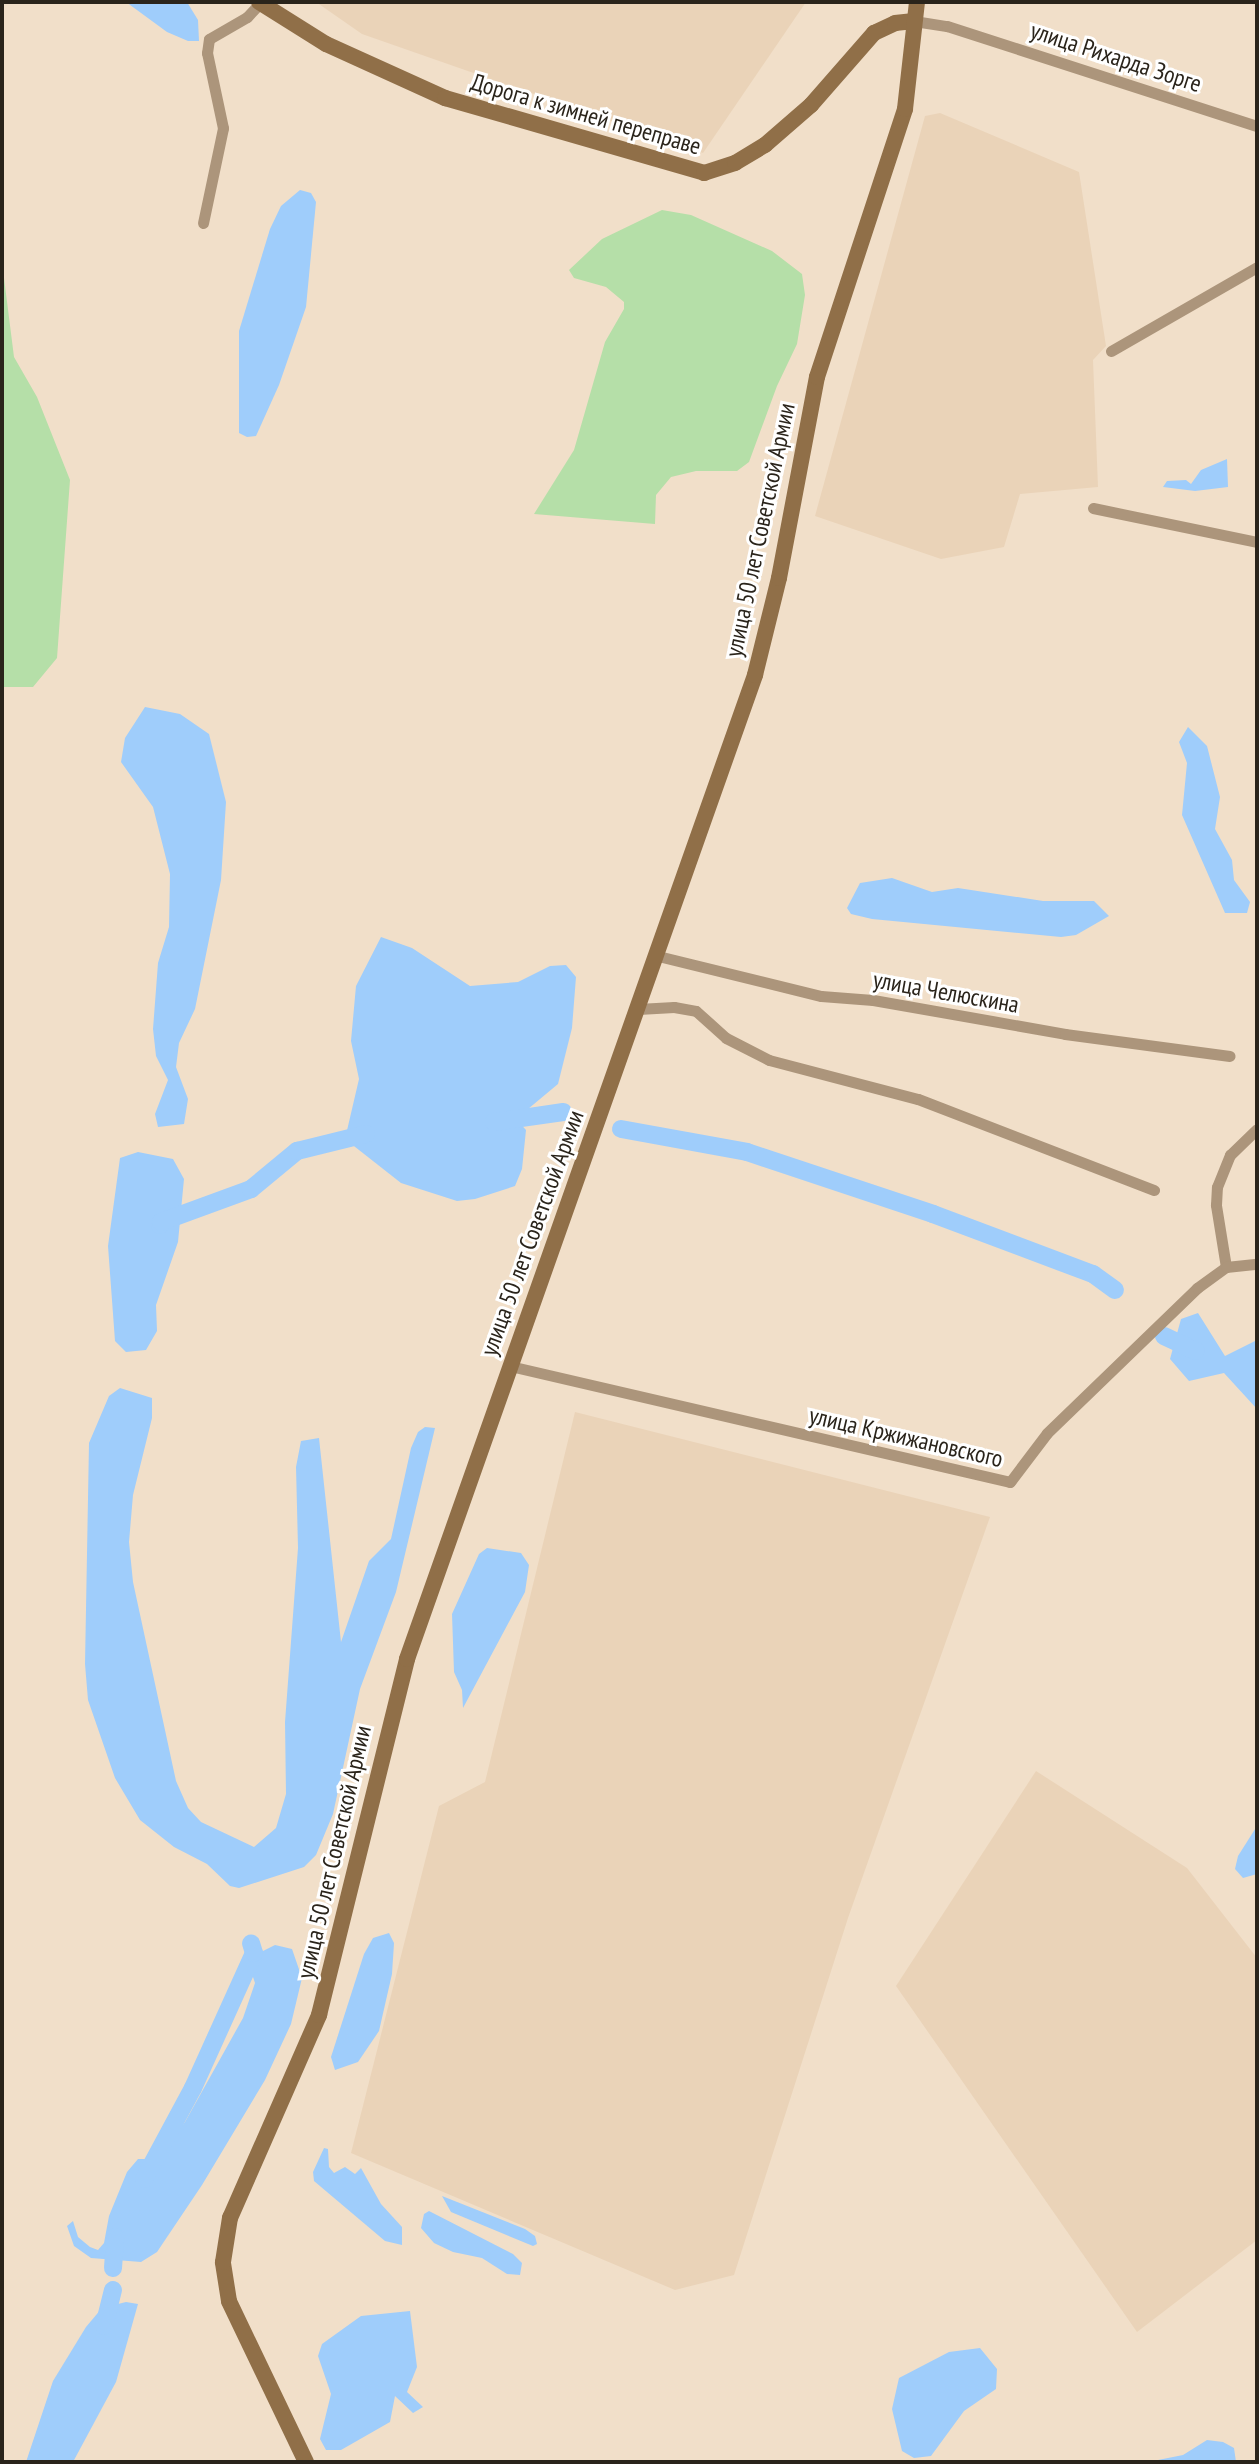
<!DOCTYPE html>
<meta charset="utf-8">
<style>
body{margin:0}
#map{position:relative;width:1259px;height:2464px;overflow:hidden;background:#f1dfc9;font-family:"PT Sans Narrow",sans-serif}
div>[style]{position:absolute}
.built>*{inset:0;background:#ead3b8}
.green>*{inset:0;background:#b5dfa8}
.water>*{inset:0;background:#9fcdfb}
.river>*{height:18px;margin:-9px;padding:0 9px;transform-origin:9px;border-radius:9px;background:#9fcdfb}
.minor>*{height:11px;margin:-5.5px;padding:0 5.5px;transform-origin:5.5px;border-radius:5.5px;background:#ac957b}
.secondary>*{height:16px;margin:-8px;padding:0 8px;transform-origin:8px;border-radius:8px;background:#906f48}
span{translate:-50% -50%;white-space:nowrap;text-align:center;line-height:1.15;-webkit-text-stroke:6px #fff;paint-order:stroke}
.street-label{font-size:24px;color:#2a241b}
.frame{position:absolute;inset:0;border:4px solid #2a241b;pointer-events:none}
</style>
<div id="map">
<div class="built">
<i style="clip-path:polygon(316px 2px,806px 2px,703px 153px,362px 34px)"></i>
<i style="clip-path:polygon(940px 113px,1079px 172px,1106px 346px,1093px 360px,1098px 487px,1020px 494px,1004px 547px,941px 559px,815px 516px,925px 116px)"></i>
<i style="clip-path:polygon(575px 1412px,990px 1517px,848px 1918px,734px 2275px,675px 2290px,351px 2153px,439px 1806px,485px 1782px)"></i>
<i style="clip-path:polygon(1036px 1771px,1187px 1868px,1257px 1958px,1257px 2240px,1137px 2332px,896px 1986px)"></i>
</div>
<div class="green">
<i style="clip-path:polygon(662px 210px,691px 215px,772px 251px,802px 274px,805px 295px,797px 344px,777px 386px,749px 462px,737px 471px,696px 471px,671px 477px,656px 495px,655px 524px,534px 514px,574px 450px,605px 342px,624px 309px,624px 302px,606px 287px,574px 278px,569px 270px,602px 239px)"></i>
<i style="clip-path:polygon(2px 262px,14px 357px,37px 397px,70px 480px,57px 658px,33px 687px,2px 687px)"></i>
</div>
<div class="water">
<i style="clip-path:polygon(126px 2px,187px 2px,198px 20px,199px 41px,188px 41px,167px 32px)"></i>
<i style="clip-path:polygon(300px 190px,311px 193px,316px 202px,306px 307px,279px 385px,256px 436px,247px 437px,239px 433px,239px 331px,270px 229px,281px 206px)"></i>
<i style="clip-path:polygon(1227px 459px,1228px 487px,1195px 491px,1163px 487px,1167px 481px,1186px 480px,1191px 484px,1201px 470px)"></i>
<i style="clip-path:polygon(145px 707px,180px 714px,209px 734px,226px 802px,221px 880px,195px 1009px,179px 1043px,176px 1067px,188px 1099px,184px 1124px,158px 1127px,155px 1114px,168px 1080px,156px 1056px,153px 1029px,158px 963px,169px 927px,170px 874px,153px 807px,121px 762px,125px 738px)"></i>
<i style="clip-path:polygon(1188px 727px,1207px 746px,1220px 797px,1215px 829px,1232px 860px,1234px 880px,1250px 902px,1247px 913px,1225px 913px,1182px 815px,1187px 763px,1179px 742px)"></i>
<i style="clip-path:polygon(892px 878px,932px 892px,958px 888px,1043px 901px,1094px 901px,1109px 916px,1076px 935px,1061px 937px,872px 919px,851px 914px,847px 908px,860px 883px)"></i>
<i style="clip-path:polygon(381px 937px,412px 948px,470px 986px,518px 982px,550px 966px,566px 965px,576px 977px,572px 1028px,558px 1084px,516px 1119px,526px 1130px,522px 1169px,515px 1186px,475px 1199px,457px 1201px,401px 1183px,345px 1139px,359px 1079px,351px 1041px,356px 986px)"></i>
<i style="clip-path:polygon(138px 1152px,173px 1159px,184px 1179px,178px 1242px,156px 1305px,157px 1331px,146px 1350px,126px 1352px,115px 1341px,108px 1246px,120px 1158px)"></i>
<i style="clip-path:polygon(1198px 1313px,1225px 1356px,1257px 1340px,1257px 1409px,1224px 1373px,1189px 1381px,1170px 1359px,1181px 1319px)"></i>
<i style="clip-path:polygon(120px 1388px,152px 1398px,152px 1418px,133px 1495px,129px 1542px,133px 1582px,176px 1781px,188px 1808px,201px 1822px,254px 1847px,276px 1828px,286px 1794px,285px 1722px,298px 1548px,296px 1467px,301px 1441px,319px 1438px,341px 1642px,369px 1561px,391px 1539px,411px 1448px,418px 1432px,425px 1427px,435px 1428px,396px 1592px,360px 1689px,333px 1814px,316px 1855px,304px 1867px,239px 1888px,230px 1886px,207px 1864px,174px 1847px,140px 1820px,115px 1778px,88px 1700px,85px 1664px,89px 1443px,109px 1396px)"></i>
<i style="clip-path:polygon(487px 1548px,521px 1553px,529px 1565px,525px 1592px,463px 1708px,462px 1690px,454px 1672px,452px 1614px,479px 1554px)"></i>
<i style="clip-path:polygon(1257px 1826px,1257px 1874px,1243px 1878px,1235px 1869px,1238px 1856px)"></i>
<i style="clip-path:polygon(389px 1933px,394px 1943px,392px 1974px,379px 2031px,358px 2062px,335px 2070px,331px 2057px,364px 1954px,373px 1938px)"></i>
<i style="clip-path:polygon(275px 1945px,292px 1949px,302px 1978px,291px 2024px,265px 2080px,202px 2185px,157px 2252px,141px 2262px,91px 2258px,74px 2246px,67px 2226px,73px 2221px,78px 2237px,90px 2247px,98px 2250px,104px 2243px,109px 2216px,127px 2172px,138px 2159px,156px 2159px,185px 2122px,243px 2018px,255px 1983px,249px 1965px,253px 1956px)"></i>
<i style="clip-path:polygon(324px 2148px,328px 2149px,329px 2167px,334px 2173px,345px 2167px,355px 2174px,361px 2168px,381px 2204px,402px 2227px,402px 2245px,385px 2241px,314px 2181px,313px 2172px)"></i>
<i style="clip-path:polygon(442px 2196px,525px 2229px,535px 2236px,537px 2244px,533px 2246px,451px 2212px)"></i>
<i style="clip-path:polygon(429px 2211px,513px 2254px,522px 2263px,520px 2275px,507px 2274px,482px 2258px,453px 2252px,434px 2243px,421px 2228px,424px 2214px)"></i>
<i style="clip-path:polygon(126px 2302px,138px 2304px,116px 2382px,73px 2462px,26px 2462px,53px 2381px,86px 2327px,102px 2308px)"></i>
<i style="clip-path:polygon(410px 2311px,417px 2367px,407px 2392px,423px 2407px,413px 2413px,395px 2396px,390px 2422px,341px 2450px,326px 2450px,320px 2439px,331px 2394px,318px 2356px,322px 2344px,361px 2316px)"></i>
<i style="clip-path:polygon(980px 2348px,997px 2369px,996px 2389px,964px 2411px,931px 2456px,914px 2458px,902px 2451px,892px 2409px,899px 2378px,949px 2352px)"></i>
<i style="clip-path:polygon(1207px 2440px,1223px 2442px,1234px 2448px,1236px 2462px,1148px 2462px,1183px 2455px)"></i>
</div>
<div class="river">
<i style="left:494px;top:1122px;width:70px;rotate:-8.2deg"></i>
<i style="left:621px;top:1129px;width:128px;rotate:10.3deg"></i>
<i style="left:747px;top:1152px;width:196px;rotate:18.4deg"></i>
<i style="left:933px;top:1214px;width:171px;rotate:20.6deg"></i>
<i style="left:1093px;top:1274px;width:27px;rotate:36deg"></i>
<i style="left:160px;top:1225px;width:3px;rotate:-72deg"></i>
<i style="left:161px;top:1222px;width:96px;rotate:-20.1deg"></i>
<i style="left:251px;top:1189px;width:60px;rotate:-39.6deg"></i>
<i style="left:297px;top:1151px;width:71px;rotate:-13.8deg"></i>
<i style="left:1164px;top:1336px;width:35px;rotate:25deg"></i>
<i style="left:144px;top:2179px;width:103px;rotate:-61.7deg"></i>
<i style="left:193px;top:2088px;width:148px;rotate:-65.7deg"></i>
<i style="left:254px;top:1953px;width:10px;rotate:-107deg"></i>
<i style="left:113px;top:2268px;width:31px;rotate:-86deg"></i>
<i style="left:104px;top:2326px;width:37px;rotate:-76deg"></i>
</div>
<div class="minor">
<i style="left:914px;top:21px;width:33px;rotate:9deg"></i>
<i style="left:947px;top:26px;width:326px;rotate:17.9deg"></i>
<i style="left:203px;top:223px;width:97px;rotate:-78.1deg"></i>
<i style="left:223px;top:128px;width:77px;rotate:-102deg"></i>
<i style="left:207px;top:53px;width:14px;rotate:-82deg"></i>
<i style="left:209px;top:39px;width:44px;rotate:-30.1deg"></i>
<i style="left:247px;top:17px;width:21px;rotate:-47deg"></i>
<i style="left:1111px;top:351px;width:168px;rotate:-29.9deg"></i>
<i style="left:1093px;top:508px;width:167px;rotate:11.7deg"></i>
<i style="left:658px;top:956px;width:168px;rotate:13.8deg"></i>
<i style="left:821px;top:996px;width:52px;rotate:4.4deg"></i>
<i style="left:873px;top:1000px;width:195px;rotate:10deg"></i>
<i style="left:1065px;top:1034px;width:166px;rotate:7.6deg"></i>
<i style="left:638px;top:1009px;width:36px;rotate:-3deg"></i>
<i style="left:674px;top:1007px;width:22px;rotate:10deg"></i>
<i style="left:696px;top:1011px;width:40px;rotate:42deg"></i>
<i style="left:726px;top:1038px;width:48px;rotate:27.1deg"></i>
<i style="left:769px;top:1060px;width:154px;rotate:14.7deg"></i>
<i style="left:918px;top:1099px;width:253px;rotate:21.1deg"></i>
<i style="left:1226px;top:1267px;width:63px;rotate:-99.2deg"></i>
<i style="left:1216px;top:1205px;width:18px;rotate:-87deg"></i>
<i style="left:1217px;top:1187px;width:35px;rotate:-68deg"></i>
<i style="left:1230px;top:1155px;width:37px;rotate:-44deg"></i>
<i style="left:510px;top:1366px;width:513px;rotate:13.06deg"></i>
<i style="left:1010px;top:1482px;width:61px;rotate:-52.9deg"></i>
<i style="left:1047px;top:1433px;width:209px;rotate:-44deg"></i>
<i style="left:1197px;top:1288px;width:36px;rotate:-36deg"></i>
<i style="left:1226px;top:1267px;width:31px;rotate:-6deg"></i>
</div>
<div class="secondary">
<i style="left:259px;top:2px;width:79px;rotate:32.1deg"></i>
<i style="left:326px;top:44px;width:131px;rotate:24.4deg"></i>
<i style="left:445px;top:98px;width:270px;rotate:16.1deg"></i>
<i style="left:704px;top:173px;width:33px;rotate:-18deg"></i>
<i style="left:735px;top:163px;width:35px;rotate:-31deg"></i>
<i style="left:765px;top:145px;width:61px;rotate:-41deg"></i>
<i style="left:811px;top:105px;width:96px;rotate:-48.8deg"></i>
<i style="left:874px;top:33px;width:23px;rotate:-25deg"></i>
<i style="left:895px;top:23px;width:19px;rotate:-6deg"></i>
<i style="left:306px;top:2462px;width:178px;rotate:-115.6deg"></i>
<i style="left:229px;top:2301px;width:39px;rotate:-99deg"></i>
<i style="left:223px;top:2262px;width:45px;rotate:-81deg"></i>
<i style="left:230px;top:2218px;width:222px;rotate:-66.3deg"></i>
<i style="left:319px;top:2015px;width:367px;rotate:-76.1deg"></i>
<i style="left:407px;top:1659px;width:1044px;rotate:-70.52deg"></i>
<i style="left:755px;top:675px;width:100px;rotate:-76.1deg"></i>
<i style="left:779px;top:578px;width:205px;rotate:-79.3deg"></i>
<i style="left:817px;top:377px;width:282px;rotate:-71.8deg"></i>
<i style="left:905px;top:109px;width:108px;rotate:-83.6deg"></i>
</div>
<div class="street-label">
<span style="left:1116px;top:57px;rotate:18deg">улица Рихарда Зорге</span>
<span style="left:586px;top:114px;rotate:16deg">Дорога к зимней переправе</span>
<span style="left:760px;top:530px;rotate:-78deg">улица 50 лет Советской Армии</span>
<span style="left:946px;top:992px;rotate:10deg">улица Челюскина</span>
<span style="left:532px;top:1233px;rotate:-70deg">улица 50 лет Советской Армии</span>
<span style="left:906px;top:1437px;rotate:13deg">улица Кржижановского</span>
<span style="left:334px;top:1852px;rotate:-77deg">улица 50 лет Советской Армии</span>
</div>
<div class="frame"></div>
</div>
